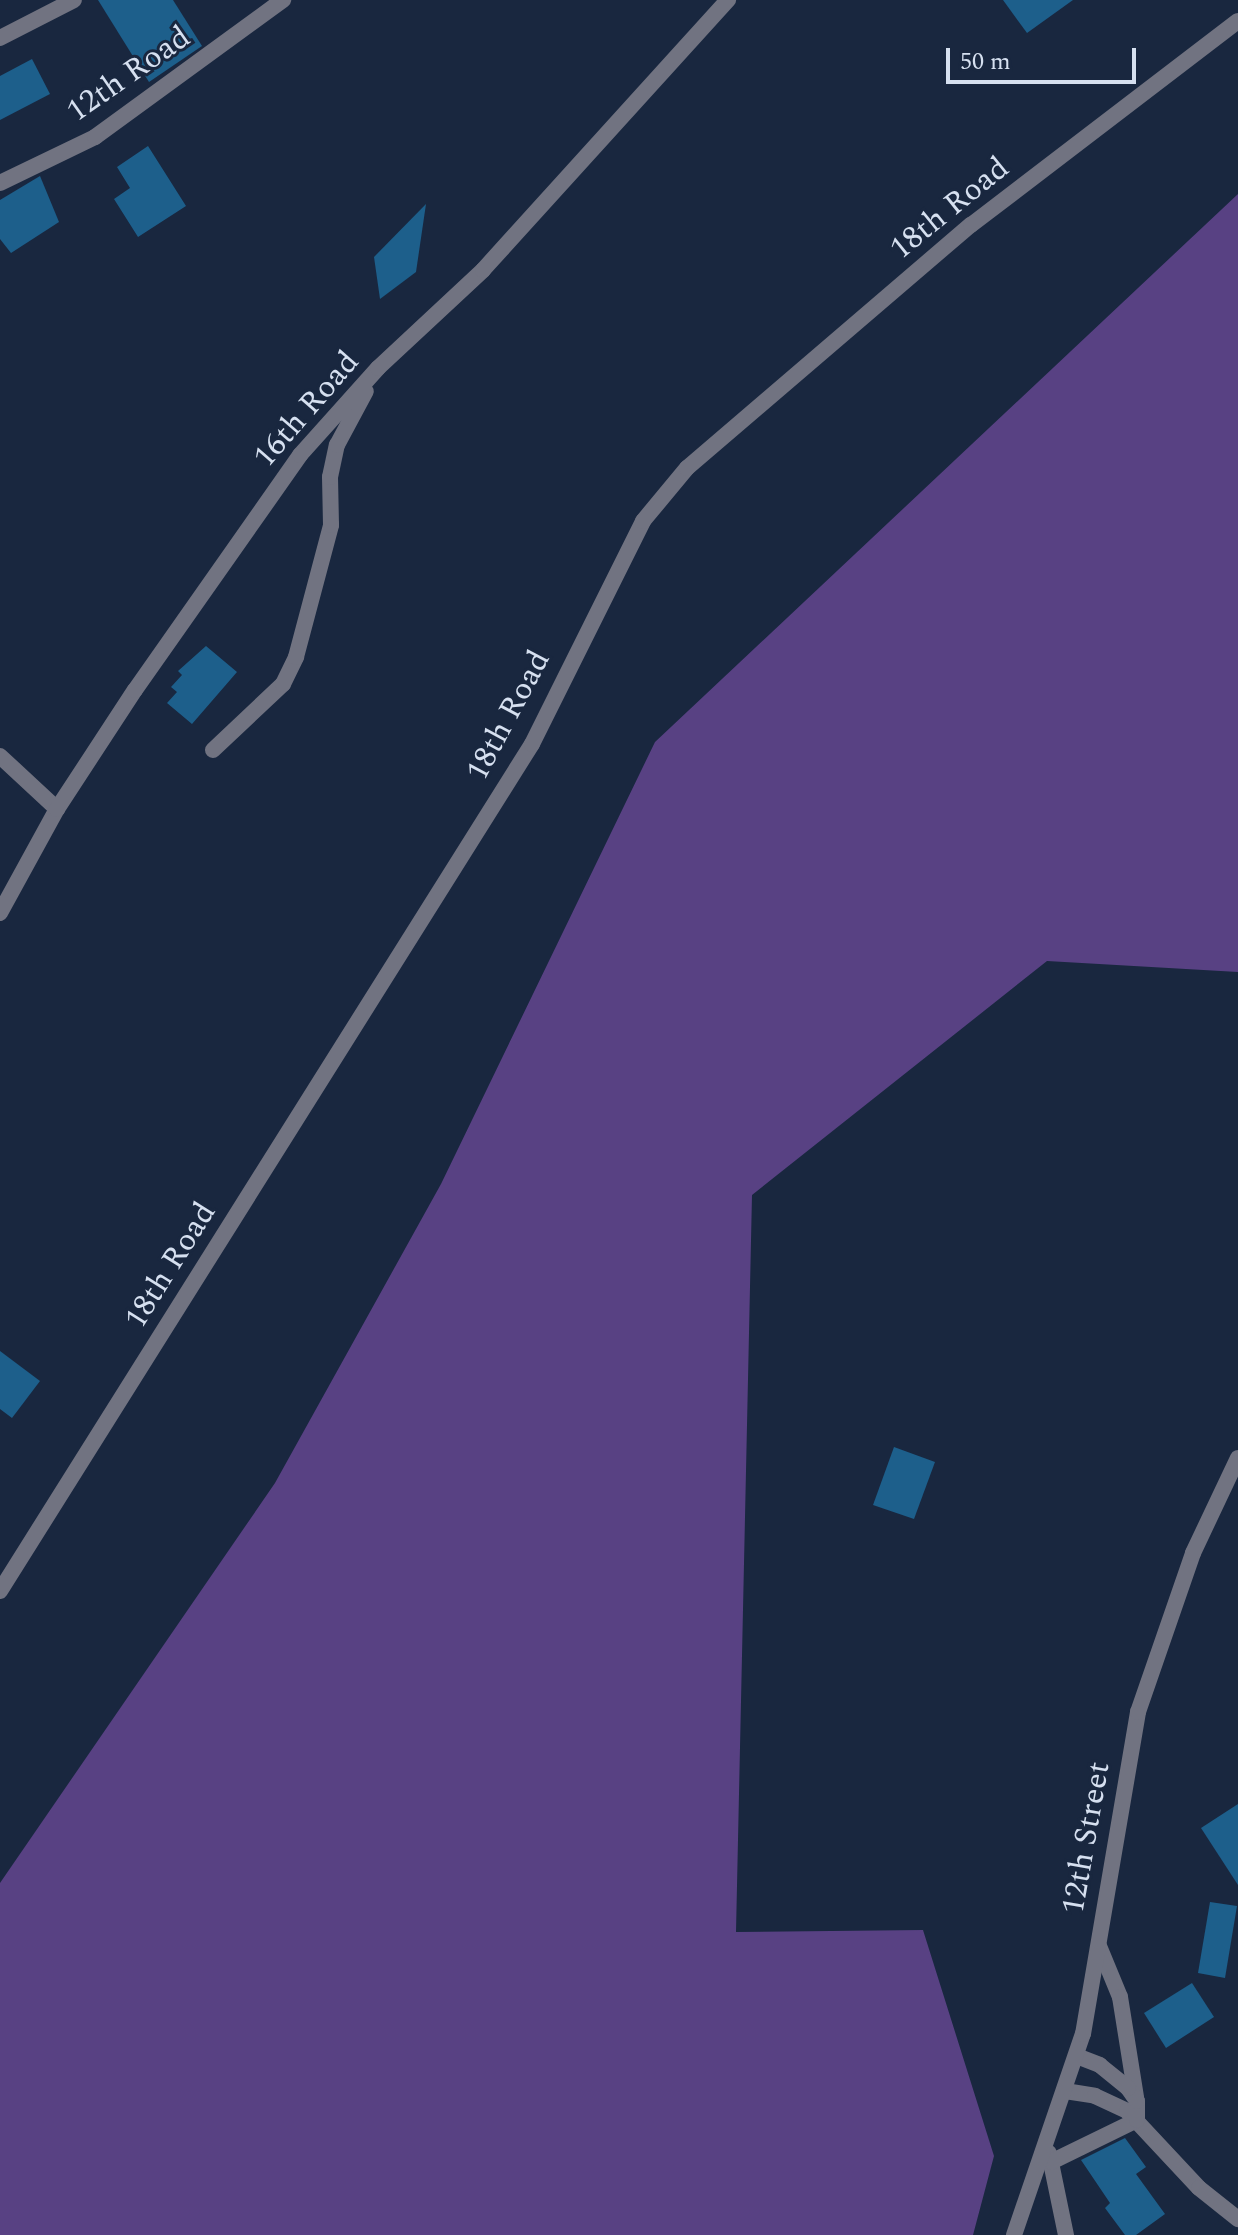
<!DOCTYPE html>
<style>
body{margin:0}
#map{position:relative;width:1238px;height:2235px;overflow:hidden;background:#19273f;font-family:Spectral,serif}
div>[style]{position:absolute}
.green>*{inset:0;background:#584183}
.building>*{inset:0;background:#1d5f8b}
.minor>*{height:16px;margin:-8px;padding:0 8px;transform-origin:8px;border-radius:8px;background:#717381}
span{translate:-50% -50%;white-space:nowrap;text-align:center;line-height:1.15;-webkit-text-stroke:6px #19273f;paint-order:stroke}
.street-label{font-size:32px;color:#d6e0f0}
.scale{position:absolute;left:946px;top:48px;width:190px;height:36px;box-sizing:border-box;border:4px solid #d6e0f0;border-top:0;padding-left:10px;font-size:24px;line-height:28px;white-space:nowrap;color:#d6e0f0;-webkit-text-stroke:6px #19273f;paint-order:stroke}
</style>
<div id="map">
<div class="green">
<i style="clip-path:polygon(1238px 194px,1238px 972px,1047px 961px,752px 1195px,736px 1932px,923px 1930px,994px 2156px,973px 2235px,0 2235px,0 1883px,275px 1483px,441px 1184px,655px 742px)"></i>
</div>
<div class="building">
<i style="clip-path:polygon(98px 0,173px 0,202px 46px,149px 82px)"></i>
<i style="clip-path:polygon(1003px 0,1073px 0,1027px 33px)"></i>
<i style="clip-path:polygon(32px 59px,50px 94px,0 120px,0 76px)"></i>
<i style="clip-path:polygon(148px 146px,186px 206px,138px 237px,114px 199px,130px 188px,117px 167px)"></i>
<i style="clip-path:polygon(40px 176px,59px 222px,11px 253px,0 239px,0 200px)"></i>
<i style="clip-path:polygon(426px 204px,416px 272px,380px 299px,374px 257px)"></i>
<i style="clip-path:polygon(206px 646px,237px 672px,192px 724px,167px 703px,177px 692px,171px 687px,182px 675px,178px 671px)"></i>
<i style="clip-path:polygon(0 1351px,40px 1381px,12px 1418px,0 1409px)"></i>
<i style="clip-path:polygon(894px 1447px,935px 1462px,914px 1519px,873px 1505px)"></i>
<i style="clip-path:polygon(1238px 1804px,1238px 1885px,1201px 1828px)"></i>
<i style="clip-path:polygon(1210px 1902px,1237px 1906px,1225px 1978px,1198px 1973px)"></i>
<i style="clip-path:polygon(1192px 1983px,1214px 2017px,1166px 2048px,1144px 2013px)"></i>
<i style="clip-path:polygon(1125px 2138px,1146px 2167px,1136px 2174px,1165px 2214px,1136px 2235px,1125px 2235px,1105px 2208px,1110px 2203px,1081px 2160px)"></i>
</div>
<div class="minor">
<i style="left:0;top:38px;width:83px;rotate:-27.2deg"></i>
<i style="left:0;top:183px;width:106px;rotate:-25.8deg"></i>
<i style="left:95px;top:137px;width:233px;rotate:-36.1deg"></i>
<i style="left:213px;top:750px;width:96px;rotate:-43.3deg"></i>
<i style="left:283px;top:684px;width:30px;rotate:-64deg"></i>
<i style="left:296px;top:657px;width:137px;rotate:-75.1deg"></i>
<i style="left:331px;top:525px;width:48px;rotate:-91.2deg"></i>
<i style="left:330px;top:477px;width:33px;rotate:-78deg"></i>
<i style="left:337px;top:445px;width:61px;rotate:-61.8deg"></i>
<i style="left:0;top:756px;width:78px;rotate:42.9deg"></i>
<i style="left:0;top:913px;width:119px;rotate:-61.3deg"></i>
<i style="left:57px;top:809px;width:142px;rotate:-56.8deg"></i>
<i style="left:135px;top:690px;width:287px;rotate:-54.9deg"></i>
<i style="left:300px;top:455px;width:117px;rotate:-48.1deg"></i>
<i style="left:378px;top:368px;width:144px;rotate:-43deg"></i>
<i style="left:483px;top:270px;width:365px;rotate:-47.8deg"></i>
<i style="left:0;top:1591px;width:1000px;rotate:-57.87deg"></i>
<i style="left:532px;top:744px;width:249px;rotate:-63.5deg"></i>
<i style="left:643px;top:521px;width:69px;rotate:-50.3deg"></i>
<i style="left:687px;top:468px;width:374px;rotate:-40.6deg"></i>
<i style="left:971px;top:225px;width:336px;rotate:-37.4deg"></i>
<i style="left:1099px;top:1946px;width:55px;rotate:67.6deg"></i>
<i style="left:1120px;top:1997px;width:101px;rotate:80.9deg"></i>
<i style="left:1065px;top:2091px;width:30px;rotate:9deg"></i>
<i style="left:1095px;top:2096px;width:35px;rotate:25deg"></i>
<i style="left:1127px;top:2111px;width:105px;rotate:46.9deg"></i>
<i style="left:1199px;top:2188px;width:50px;rotate:38.5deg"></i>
<i style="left:1049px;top:2153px;width:84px;rotate:78.3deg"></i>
<i style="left:1051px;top:2162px;width:96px;rotate:-26deg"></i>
<i style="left:1137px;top:2120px;width:19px;rotate:-90deg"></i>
<i style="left:1137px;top:2101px;width:16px;rotate:-125deg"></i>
<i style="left:1128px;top:2088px;width:36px;rotate:-141deg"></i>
<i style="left:1100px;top:2065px;width:25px;rotate:-159deg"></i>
<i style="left:1014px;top:2235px;width:213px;rotate:-71.1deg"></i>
<i style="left:1083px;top:2034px;width:327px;rotate:-80.3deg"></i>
<i style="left:1138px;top:1712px;width:168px;rotate:-70.9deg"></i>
<i style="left:1193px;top:1553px;width:105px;rotate:-64.7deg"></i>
</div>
<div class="street-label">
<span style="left:129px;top:75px;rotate:-35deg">12th Road</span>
<span style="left:950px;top:209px;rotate:-39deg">18th Road</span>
<span style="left:307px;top:410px;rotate:-49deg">16th Road</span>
<span style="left:509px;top:716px;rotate:-62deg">18th Road</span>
<span style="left:171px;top:1266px;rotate:-58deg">18th Road</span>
<span style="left:1087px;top:1838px;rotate:-80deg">12th Street</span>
</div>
<div class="scale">50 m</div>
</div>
